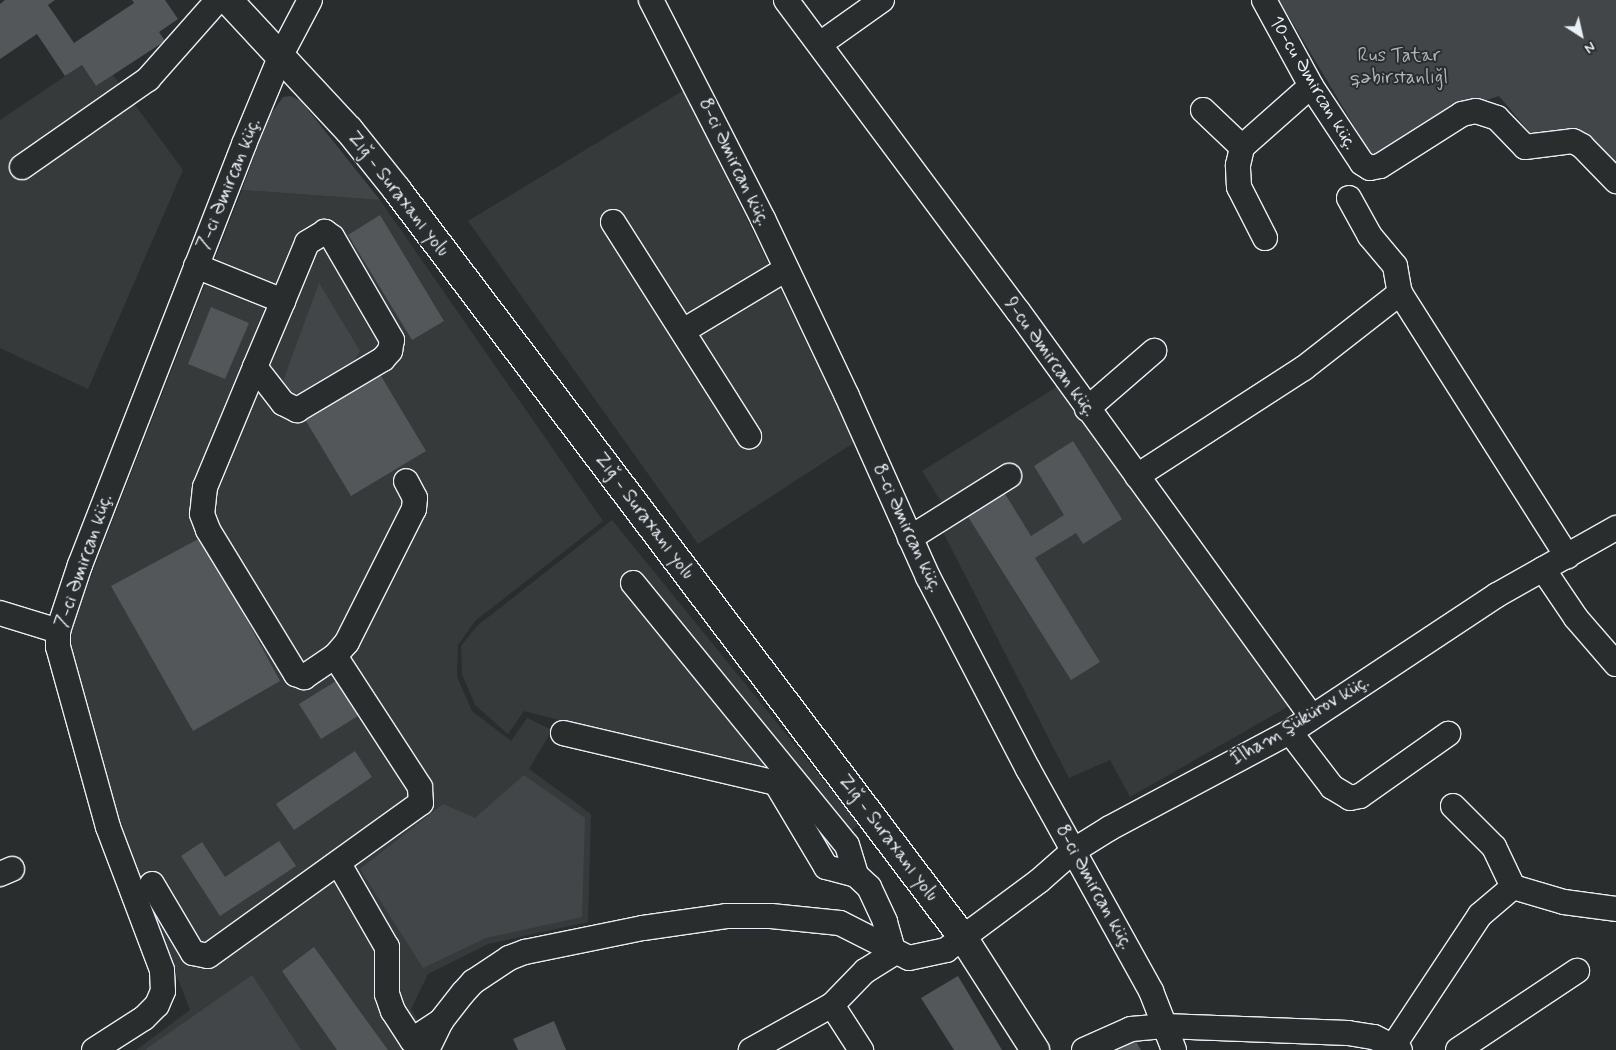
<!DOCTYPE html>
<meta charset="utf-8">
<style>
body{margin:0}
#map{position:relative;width:1616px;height:1050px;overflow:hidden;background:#2a2d2e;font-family:Mynerve,sans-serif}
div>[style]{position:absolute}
.built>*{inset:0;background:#363a3b}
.green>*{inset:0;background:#424648}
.building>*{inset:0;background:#535759}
.roads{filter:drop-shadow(1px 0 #e8f1f8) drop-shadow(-1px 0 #e8f1f8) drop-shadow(0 1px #e8f1f8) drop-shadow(0 -1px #e8f1f8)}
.minor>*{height:24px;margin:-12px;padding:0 12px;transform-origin:12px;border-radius:12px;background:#2a2d2e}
.major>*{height:28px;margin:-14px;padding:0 14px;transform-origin:14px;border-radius:14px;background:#2a2d2e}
span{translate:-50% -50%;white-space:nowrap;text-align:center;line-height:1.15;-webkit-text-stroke:4px #2a2d2e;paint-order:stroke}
.park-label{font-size:19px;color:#aeb5ba}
.street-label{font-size:19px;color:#e8f1f8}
.north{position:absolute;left:1556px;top:10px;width:50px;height:50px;-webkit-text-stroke:4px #2a2d2e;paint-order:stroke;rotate:145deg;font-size:14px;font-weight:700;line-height:20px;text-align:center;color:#e8f1f8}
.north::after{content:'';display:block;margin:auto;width:18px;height:22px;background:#e8f1f8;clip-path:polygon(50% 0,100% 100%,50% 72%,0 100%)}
</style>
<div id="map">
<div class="built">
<i style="clip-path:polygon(82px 65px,96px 86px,113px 75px,183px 170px,88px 389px,0 348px,0 120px)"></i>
<i style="clip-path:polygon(684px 90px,855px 442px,698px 544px,468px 221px)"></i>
<i style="clip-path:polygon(242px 190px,380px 200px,603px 521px,475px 621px,458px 645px,457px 677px,472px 711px,511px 741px,527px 718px,552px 730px,529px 769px,591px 814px,588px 922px,488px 944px,428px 974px,411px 1009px,428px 1037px,420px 1050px,136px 1050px,190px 1010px,119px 827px,66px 640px)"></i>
<i style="clip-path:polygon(1058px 386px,1289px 706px,1130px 797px,1110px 760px,1069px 778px,943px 532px,955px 524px,922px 471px)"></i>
<i style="clip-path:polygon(612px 520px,859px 824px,825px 852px,785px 778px,524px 711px,508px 734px,475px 705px,462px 674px,461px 646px,477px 626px)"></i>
</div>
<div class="green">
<i style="clip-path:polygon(1279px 0,1616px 0,1616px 170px,1535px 139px,1499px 96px,1459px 109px,1375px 161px)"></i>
<i style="clip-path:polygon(291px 96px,301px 101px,380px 200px,242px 190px,268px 118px,283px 97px)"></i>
<i style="clip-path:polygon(319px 283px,360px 351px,355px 360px,304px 394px,289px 393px,283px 381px)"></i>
<i style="clip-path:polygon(524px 775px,585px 818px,582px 917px,486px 938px,423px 968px,360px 869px,443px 804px,475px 818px)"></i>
<i style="clip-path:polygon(252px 975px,301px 1050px,147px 1050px,146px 1049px)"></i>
</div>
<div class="building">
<i style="clip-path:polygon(5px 0,55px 0,48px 5px,74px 43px,134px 3px,132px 0,165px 0,178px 19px,159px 32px,165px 41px,96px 86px,82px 65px,65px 76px,37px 34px,0 59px,0 4px)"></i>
<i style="clip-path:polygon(380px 215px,444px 321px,412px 340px,348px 235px)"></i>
<i style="clip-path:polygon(211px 307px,249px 323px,225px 379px,188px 364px)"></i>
<i style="clip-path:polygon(378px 371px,426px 451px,351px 496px,303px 416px)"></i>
<i style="clip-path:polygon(1073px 441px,1122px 519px,1083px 544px,1076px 533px,1035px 558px,1100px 662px,1071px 680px,965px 512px,1002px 489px,1031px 536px,1064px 515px,1034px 466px)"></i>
<i style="clip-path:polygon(202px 537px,280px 681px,193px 731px,111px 586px)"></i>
<i style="clip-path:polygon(336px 681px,358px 716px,321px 739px,299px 704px)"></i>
<i style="clip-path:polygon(355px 751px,372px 777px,294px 830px,276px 804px)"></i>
<i style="clip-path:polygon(279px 841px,296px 866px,220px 916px,181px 856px,202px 842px,225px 877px)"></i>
<i style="clip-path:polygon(314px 947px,356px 1006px,388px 1050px,337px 1050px,282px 971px)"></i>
<i style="clip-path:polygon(958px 976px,1002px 1050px,954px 1050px,921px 998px)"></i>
<i style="clip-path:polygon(554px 1021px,566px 1050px,518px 1050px,513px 1039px)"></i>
<i style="clip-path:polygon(1134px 1038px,1141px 1050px,1112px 1050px)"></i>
</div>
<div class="roads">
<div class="minor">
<i style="left:651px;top:0;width:246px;rotate:62.9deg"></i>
<i style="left:763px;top:219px;width:196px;rotate:64.6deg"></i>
<i style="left:847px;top:396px;width:198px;rotate:65.9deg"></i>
<i style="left:928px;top:577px;width:216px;rotate:62.5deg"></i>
<i style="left:1028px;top:769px;width:254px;rotate:61deg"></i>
<i style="left:1151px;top:991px;width:63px;rotate:68.7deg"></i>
<i style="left:786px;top:0;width:388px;rotate:53.3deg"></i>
<i style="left:1018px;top:311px;width:501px;rotate:54.09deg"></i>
<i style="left:1264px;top:0;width:98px;rotate:61.3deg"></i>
<i style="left:1311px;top:86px;width:92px;rotate:56.5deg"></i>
<i style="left:1362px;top:163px;width:9px;rotate:32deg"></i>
<i style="left:1370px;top:168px;width:10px;rotate:-11deg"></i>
<i style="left:1380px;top:166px;width:97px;rotate:-32.4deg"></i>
<i style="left:1462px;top:114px;width:14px;rotate:-12deg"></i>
<i style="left:1476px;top:111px;width:22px;rotate:18deg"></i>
<i style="left:1497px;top:118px;width:40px;rotate:46deg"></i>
<i style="left:1525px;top:147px;width:48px;rotate:-7.1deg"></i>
<i style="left:1573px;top:141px;width:10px;rotate:29deg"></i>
<i style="left:1582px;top:146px;width:49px;rotate:45.8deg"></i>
<i style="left:820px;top:44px;width:76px;rotate:-35.4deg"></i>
<i style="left:1203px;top:110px;width:54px;rotate:43.5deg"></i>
<i style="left:22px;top:167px;width:154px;rotate:-34.9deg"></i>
<i style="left:148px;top:79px;width:106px;rotate:-48.5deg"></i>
<i style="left:1349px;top:198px;width:43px;rotate:61.1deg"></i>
<i style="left:1370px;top:236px;width:39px;rotate:50deg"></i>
<i style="left:1395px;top:266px;width:27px;rotate:80deg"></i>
<i style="left:1400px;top:293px;width:312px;rotate:57.6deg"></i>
<i style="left:613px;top:222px;width:254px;rotate:57.6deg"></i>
<i style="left:1265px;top:238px;width:57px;rotate:-117deg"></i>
<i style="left:1239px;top:187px;width:22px;rotate:-93deg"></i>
<i style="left:1238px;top:165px;width:18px;rotate:-77deg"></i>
<i style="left:1242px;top:147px;width:92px;rotate:-41.5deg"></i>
<i style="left:196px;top:266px;width:94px;rotate:21.9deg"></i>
<i style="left:683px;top:331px;width:120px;rotate:-31deg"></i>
<i style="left:255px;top:367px;width:46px;rotate:52.1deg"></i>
<i style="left:283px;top:403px;width:16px;rotate:27deg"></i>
<i style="left:297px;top:410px;width:100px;rotate:-30.7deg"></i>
<i style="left:383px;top:359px;width:11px;rotate:-49deg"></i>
<i style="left:390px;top:351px;width:11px;rotate:-80deg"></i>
<i style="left:392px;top:340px;width:119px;rotate:-120.2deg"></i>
<i style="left:332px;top:237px;width:9px;rotate:-144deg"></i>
<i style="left:325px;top:232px;width:21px;rotate:149deg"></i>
<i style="left:307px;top:243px;width:63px;rotate:112.5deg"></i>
<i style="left:283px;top:301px;width:72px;rotate:113deg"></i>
<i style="left:255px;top:367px;width:130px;rotate:112.6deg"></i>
<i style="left:205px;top:487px;width:27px;rotate:96deg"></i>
<i style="left:202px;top:514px;width:17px;rotate:69deg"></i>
<i style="left:208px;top:530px;width:169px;rotate:58.6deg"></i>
<i style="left:296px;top:674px;width:9px;rotate:21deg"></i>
<i style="left:304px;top:677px;width:37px;rotate:-34deg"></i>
<i style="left:335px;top:656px;width:18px;rotate:-49deg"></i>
<i style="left:347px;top:642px;width:149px;rotate:-63.3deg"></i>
<i style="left:414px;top:509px;width:11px;rotate:-85deg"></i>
<i style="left:415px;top:498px;width:19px;rotate:-118deg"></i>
<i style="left:1087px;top:409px;width:89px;rotate:-40.9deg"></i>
<i style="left:1137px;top:476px;width:199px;rotate:-32.9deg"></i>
<i style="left:1304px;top:368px;width:122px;rotate:-38deg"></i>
<i style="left:910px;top:538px;width:117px;rotate:-32.1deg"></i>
<i style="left:1543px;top:569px;width:59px;rotate:56deg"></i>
<i style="left:1576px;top:618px;width:61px;rotate:49deg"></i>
<i style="left:633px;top:583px;width:338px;rotate:50.8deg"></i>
<i style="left:847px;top:845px;width:31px;rotate:73deg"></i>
<i style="left:0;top:613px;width:61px;rotate:17.2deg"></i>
<i style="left:1290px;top:732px;width:69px;rotate:52.6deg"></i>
<i style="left:1332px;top:787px;width:21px;rotate:31deg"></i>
<i style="left:1350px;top:798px;width:10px;rotate:-11deg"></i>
<i style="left:1360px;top:796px;width:108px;rotate:-35.2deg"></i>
<i style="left:563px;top:733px;width:219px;rotate:13.2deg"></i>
<i style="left:776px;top:783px;width:98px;rotate:59.2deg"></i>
<i style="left:826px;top:867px;width:31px;rotate:15deg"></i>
<i style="left:856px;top:875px;width:18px;rotate:43deg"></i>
<i style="left:869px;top:887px;width:38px;rotate:65deg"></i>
<i style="left:885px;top:922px;width:32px;rotate:74deg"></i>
<i style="left:894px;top:953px;width:34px;rotate:148deg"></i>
<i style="left:865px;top:971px;width:47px;rotate:134.1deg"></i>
<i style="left:832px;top:1005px;width:93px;rotate:150.9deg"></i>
<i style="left:339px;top:864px;width:96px;rotate:60deg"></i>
<i style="left:387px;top:947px;width:47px;rotate:90deg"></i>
<i style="left:387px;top:994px;width:18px;rotate:71deg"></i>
<i style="left:393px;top:1011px;width:35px;rotate:57deg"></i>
<i style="left:412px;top:1040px;width:35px;rotate:-33deg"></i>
<i style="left:0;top:874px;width:13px;rotate:-23deg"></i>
<i style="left:152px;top:884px;width:80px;rotate:59.3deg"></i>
<i style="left:193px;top:953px;width:15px;rotate:11deg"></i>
<i style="left:208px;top:956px;width:262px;rotate:-35.7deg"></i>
<i style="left:421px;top:803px;width:16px;rotate:-94deg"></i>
<i style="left:420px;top:787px;width:156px;rotate:-123deg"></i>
<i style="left:1513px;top:887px;width:53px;rotate:16.4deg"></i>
<i style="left:1564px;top:902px;width:52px;rotate:7.7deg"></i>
<i style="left:832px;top:1005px;width:54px;rotate:57.2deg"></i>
<i style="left:1394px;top:1045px;width:156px;rotate:-56.5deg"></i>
<i style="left:1480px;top:915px;width:43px;rotate:-40.3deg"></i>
<i style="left:1513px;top:887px;width:44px;rotate:-115.4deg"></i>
<i style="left:1494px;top:847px;width:58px;rotate:-135deg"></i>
<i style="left:94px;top:1050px;width:59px;rotate:-32.6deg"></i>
<i style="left:144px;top:1018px;width:18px;rotate:-45deg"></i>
<i style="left:157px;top:1005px;width:15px;rotate:-67deg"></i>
<i style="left:163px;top:991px;width:21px;rotate:-93deg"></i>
<i style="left:162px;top:970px;width:153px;rotate:-110.7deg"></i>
<i style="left:108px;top:827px;width:187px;rotate:-105.5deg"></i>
<i style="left:58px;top:647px;width:16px;rotate:-90deg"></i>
<i style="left:58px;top:631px;width:70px;rotate:-71.6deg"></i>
<i style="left:80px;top:565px;width:452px;rotate:-68.7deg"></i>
<i style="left:244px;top:144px;width:96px;rotate:-67.4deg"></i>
<i style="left:281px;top:55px;width:62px;rotate:-62.2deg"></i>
<i style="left:427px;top:1050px;width:32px;rotate:-64deg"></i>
<i style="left:441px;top:1021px;width:36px;rotate:-52deg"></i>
<i style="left:463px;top:993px;width:15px;rotate:-48deg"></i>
<i style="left:473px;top:982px;width:43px;rotate:-33.7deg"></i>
<i style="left:509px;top:958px;width:17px;rotate:-21deg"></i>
<i style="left:525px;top:952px;width:120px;rotate:-11.5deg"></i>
<i style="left:643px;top:928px;width:84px;rotate:-8.2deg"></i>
<i style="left:726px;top:916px;width:45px"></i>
<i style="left:771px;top:916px;width:69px;rotate:5.8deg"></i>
<i style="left:840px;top:923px;width:77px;rotate:26.9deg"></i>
<i style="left:909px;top:958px;width:38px;rotate:-12deg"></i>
<i style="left:946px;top:950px;width:116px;rotate:-36.6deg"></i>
<i style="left:1039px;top:881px;width:45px;rotate:-41.4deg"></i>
<i style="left:1073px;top:851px;width:44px;rotate:-31.9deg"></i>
<i style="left:1110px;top:828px;width:204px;rotate:-28.1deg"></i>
<i style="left:1290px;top:732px;width:248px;rotate:-33.5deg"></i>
<i style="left:1497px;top:595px;width:137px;rotate:-29.4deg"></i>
<i style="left:1084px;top:1050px;width:51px;rotate:-24.1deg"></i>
<i style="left:1131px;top:1029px;width:33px;rotate:-5deg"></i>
<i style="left:1164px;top:1026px;width:184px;rotate:2.2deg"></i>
<i style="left:1348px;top:1033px;width:26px;rotate:9deg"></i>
<i style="left:1374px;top:1037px;width:29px;rotate:27deg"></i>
<i style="left:1458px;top:1050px;width:143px;rotate:-33.6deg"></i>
</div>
<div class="major">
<i style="left:228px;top:0;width:178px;rotate:47.1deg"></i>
<i style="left:349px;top:130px;width:77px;rotate:51.3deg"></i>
<i style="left:397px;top:190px;width:939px;rotate:52.87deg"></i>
<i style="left:964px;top:939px;width:132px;rotate:57.4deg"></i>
</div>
</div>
<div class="park-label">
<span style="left:1399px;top:67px">Rus Tatar<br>qəbirstanlığl</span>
</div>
<div class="street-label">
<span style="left:1313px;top:83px;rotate:59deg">10-cu Əmircan küç.</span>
<span style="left:734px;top:162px;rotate:64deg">8-ci Əmircan küç.</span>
<span style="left:229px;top:184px;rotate:-68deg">7-ci Əmircan küç.</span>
<span style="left:398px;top:194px;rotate:52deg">Zığ - Suraxanı yolu</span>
<span style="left:1050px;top:357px;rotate:54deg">9-cu Əmircan küç.</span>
<span style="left:644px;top:516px;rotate:53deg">Zığ - Suraxanı yolu</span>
<span style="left:907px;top:528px;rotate:65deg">8-ci Əmircan küç.</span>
<span style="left:84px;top:561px;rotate:-71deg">7-ci Əmircan küç.</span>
<span style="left:1300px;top:721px;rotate:-31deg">İlham Şükürov küç.</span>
<span style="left:888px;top:838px;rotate:53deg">Zığ - Suraxanı yolu</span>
<span style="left:1094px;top:887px;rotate:61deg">8-ci Əmircan küç.</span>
</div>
<div class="north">N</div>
</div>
